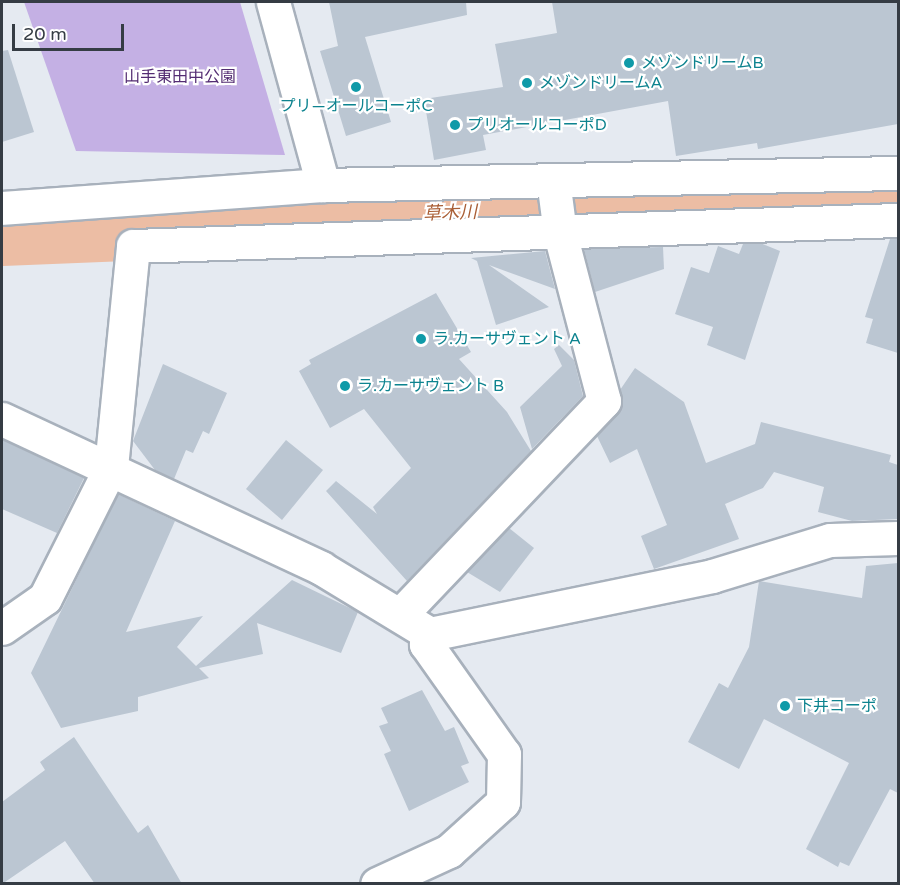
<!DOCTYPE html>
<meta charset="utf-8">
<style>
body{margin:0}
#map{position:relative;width:900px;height:885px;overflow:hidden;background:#e5eaf1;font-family:"Varela Round","Noto Sans JP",sans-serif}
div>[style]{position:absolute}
.green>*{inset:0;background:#c4b0e4}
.river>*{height:68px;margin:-34px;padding:0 34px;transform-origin:34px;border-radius:34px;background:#ecbda4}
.building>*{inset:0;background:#bbc6d2}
.roads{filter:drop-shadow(2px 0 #a8b1bc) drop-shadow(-2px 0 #a8b1bc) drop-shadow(0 2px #a8b1bc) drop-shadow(0 -2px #a8b1bc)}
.minor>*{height:33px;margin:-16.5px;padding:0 16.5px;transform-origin:16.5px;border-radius:16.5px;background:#fff}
.dots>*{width:16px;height:16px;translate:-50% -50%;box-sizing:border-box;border:3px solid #fff;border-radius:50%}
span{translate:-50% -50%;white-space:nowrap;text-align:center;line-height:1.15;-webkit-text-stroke:4.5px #fff;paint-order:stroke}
.culture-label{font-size:16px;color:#0d838f}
.left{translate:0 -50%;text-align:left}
.park-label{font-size:16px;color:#532c72}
.water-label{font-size:18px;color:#a95e35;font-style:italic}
.frame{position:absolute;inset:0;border:3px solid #353c44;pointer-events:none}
.scale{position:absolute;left:12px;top:24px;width:112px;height:27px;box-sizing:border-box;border:3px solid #353c44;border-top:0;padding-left:8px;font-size:18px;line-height:21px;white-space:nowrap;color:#353c44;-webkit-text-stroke:4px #fff;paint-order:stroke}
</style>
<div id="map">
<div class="green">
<i style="clip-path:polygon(24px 2px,240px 2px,285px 155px,76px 151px)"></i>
</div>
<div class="river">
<i style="left:2px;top:232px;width:897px;rotate:-2.3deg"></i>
</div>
<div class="building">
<i style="clip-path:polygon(329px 2px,466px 2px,467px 15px,365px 37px,391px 122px,346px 136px,320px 51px,338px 46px)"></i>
<i style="clip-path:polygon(552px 2px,898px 2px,898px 124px,758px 149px,757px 143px,676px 156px,668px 101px,483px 135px,486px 150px,434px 160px,424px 99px,503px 87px,495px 44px,557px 33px)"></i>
<i style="clip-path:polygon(8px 50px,34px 132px,2px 142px,2px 51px)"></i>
<i style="clip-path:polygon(890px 239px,898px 239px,898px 353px,866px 343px,873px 319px,865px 317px)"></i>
<i style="clip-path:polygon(760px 243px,780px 251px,745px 360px,707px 345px,713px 327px,675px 314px,691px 267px,709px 273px,718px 246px,739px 254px,743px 244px)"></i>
<i style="clip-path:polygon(663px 247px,664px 269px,595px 292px,584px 249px)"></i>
<i style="clip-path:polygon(545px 251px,555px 289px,489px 265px,549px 307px,496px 325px,477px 261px,471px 258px)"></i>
<i style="clip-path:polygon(436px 293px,471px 352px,459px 359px,507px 412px,531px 451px,407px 581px,326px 491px,336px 481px,377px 514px,373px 507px,411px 468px,364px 409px,330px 428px,299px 371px,311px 364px,309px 360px)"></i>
<i style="clip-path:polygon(559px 345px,574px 360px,583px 396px,532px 449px,520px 407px,562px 366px,554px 349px)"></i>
<i style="clip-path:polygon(163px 364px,227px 393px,209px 434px,203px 431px,193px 453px,186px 450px,174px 479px,155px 470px,133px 441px)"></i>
<i style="clip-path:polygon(635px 368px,684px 402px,706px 463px,755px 444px,761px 422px,891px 455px,889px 462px,898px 465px,898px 519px,852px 521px,818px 512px,824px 487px,774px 472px,763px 488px,725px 504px,739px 539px,654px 569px,641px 536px,667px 525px,637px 449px,610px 463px,597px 436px,618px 413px,620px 390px)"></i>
<i style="clip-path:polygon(2px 439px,84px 478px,57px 533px,2px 509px)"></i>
<i style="clip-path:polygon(286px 440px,323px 470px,282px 520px,246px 489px)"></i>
<i style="clip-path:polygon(118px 494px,175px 521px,126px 632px,203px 616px,177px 647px,196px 666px,292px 580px,358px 612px,341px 653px,257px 623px,263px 654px,199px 668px,209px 678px,138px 697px,138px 711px,61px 728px,31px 673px)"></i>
<i style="clip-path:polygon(509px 528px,534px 548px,500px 592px,467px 572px)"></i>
<i style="clip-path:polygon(898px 563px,898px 793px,890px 789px,849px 866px,840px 862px,838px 867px,806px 849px,849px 763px,764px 719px,739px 769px,688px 742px,719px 683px,728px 688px,749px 647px,759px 581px,862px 598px,866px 566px)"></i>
<i style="clip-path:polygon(422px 690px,445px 731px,454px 727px,469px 763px,461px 766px,469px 782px,409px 811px,384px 754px,391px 751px,379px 726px,388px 723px,381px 708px)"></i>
<i style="clip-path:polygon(74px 737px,138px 833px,148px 825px,182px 884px,95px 884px,65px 841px,2px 884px,2px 802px,45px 770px,40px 762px)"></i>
</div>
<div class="roads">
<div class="minor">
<i style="left:273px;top:2px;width:190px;rotate:74.7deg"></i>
<i style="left:2px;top:208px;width:322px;rotate:-4.1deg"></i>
<i style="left:323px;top:185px;width:575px;rotate:-1.2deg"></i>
<i style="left:2px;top:419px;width:352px;rotate:25deg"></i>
<i style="left:321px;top:568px;width:127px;rotate:31.2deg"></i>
<i style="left:430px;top:634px;width:11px;rotate:112deg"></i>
<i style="left:426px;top:644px;width:135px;rotate:54.7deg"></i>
<i style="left:504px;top:754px;width:48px;rotate:91.2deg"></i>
<i style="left:503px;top:802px;width:73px;rotate:137.8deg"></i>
<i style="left:449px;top:851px;width:79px;rotate:155.4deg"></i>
<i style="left:402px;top:613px;width:293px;rotate:-46.4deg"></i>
<i style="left:604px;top:401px;width:174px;rotate:-104.7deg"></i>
<i style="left:560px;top:233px;width:53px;rotate:-97.5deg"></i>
<i style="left:2px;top:628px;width:52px;rotate:-34.9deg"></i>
<i style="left:45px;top:598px;width:147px;rotate:-63.3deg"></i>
<i style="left:111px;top:467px;width:222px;rotate:-84.3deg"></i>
<i style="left:133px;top:246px;width:765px;rotate:-1.95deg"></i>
<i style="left:430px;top:634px;width:288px;rotate:-11.6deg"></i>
<i style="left:712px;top:576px;width:123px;rotate:-17deg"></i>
<i style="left:830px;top:540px;width:68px;rotate:-1.7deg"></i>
</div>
</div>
<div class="dots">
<i style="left:629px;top:63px;background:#0f9aa8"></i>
<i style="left:527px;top:83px;background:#0f9aa8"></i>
<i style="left:356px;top:87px;background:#0f9aa8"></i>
<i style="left:455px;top:125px;background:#0f9aa8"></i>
<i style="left:421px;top:339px;background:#0f9aa8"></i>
<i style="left:345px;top:386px;background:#0f9aa8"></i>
<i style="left:785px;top:706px;background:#0f9aa8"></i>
</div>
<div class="culture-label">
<span class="left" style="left:641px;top:63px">メゾンドリームB</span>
<span class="left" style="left:539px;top:83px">メゾンドリームA</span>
<span style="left:356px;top:106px">プリ―オールコーポC</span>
<span class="left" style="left:467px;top:125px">プリオールコーポD</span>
<span class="left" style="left:433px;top:339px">ラ.カーサヴェント A</span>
<span class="left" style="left:357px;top:386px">ラ.カーサヴェント B</span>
<span class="left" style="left:797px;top:706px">下井コーポ</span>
</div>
<div class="park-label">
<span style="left:180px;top:77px">山手東田中公園</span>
</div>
<div class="water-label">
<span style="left:450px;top:213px;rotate:-2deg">草木川</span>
</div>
<div class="frame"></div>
<div class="scale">20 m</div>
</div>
